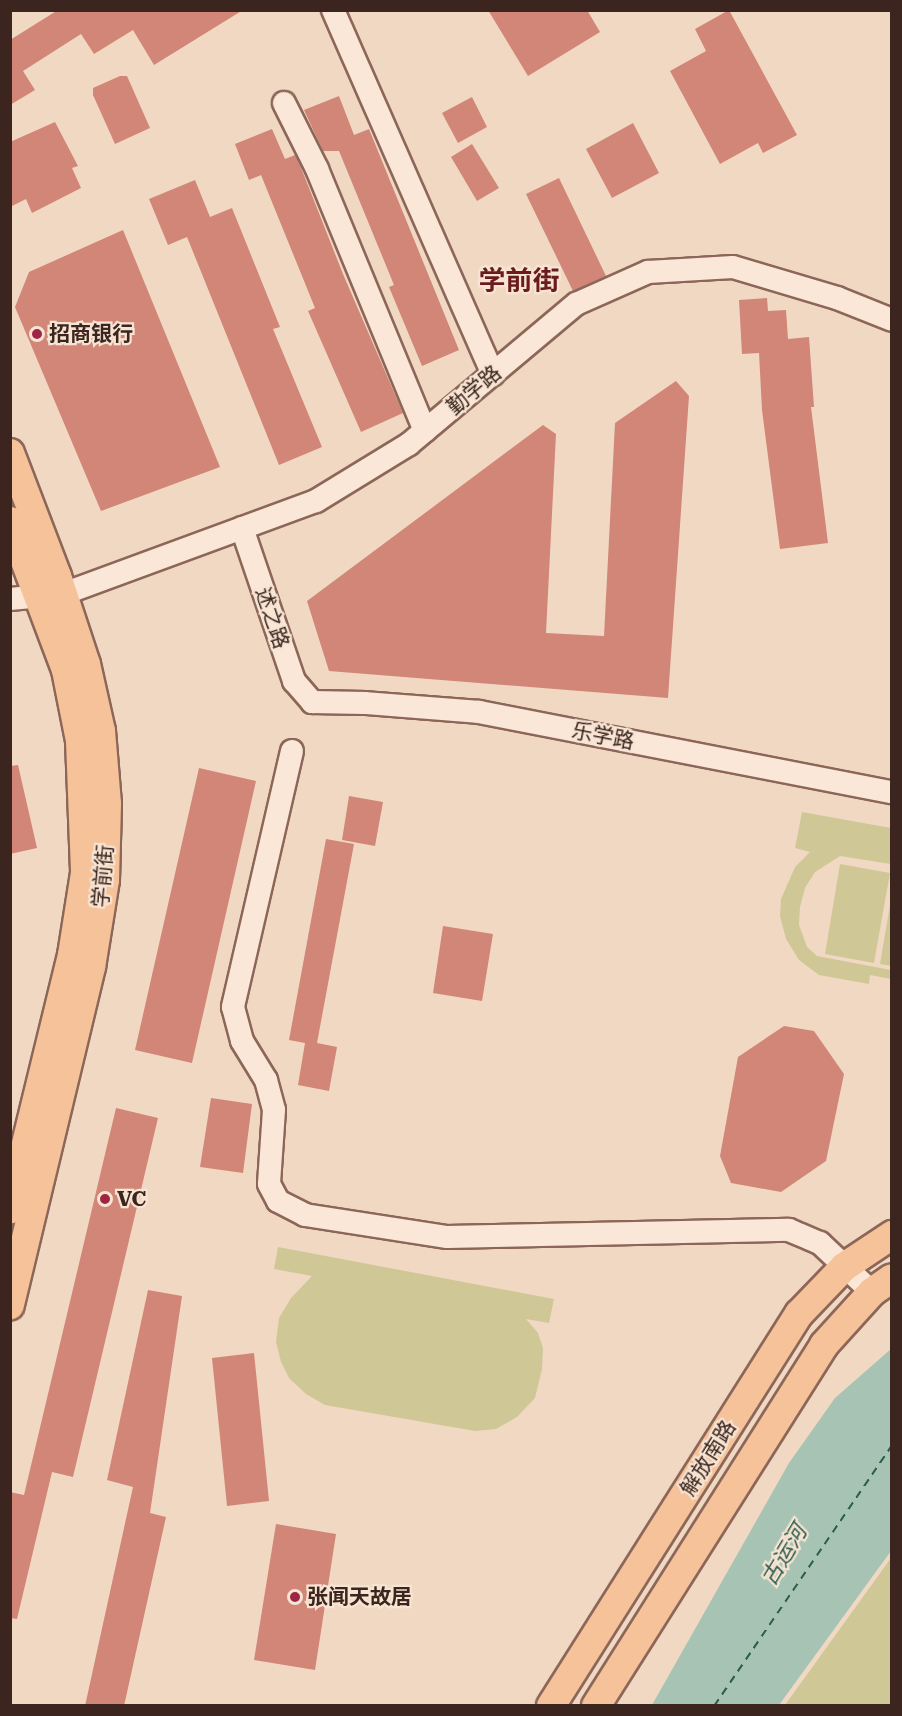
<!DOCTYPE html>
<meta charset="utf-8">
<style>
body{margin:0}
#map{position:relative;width:902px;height:1716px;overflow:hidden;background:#f1d8c3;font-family:"Roboto Serif","Noto Sans SC",serif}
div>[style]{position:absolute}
.green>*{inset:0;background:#cfc896}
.water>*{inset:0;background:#a6c3b3}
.ferry>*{height:1.5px;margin-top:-0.75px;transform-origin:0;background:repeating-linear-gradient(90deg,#2c5c4d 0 8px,transparent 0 14px)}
.building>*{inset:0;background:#d18677}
.roads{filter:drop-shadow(2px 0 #8c6759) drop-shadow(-2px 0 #8c6759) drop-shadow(0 2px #8c6759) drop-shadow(0 -2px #8c6759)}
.minor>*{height:22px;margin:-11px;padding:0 11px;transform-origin:11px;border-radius:11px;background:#fbe7d7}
.major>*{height:28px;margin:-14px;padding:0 14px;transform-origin:14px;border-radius:14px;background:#f5c299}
.dots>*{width:16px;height:16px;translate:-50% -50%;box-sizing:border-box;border:3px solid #f7e4d3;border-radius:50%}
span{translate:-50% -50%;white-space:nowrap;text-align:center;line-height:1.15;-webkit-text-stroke:4.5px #f7e4d3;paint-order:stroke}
.poi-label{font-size:21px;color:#3b251e;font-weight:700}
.left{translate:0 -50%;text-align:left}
.street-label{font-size:21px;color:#3b251e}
.water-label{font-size:22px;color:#2c5c4d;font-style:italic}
.district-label{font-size:27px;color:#6a1b1e;font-weight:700}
.frame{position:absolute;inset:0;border:12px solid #3b251e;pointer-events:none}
</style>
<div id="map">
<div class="green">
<i style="clip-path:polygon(802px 812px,891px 828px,891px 864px,840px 856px,815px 872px,805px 888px,800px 907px,799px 925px,807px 947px,817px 956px,891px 970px,891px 979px,870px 975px,869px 984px,819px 975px,799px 960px,786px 939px,780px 916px,781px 899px,795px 867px,810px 852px,795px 848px)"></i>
<i style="clip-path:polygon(840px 864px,890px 873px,874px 963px,825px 954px)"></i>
<i style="clip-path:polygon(891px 899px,892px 966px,891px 966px,880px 964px)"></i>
<i style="clip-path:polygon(278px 1247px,554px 1299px,549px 1323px,526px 1319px,538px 1333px,543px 1348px,542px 1369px,535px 1398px,517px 1417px,496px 1429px,475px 1431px,325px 1405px,306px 1394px,289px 1378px,281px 1362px,276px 1342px,279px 1318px,291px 1298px,312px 1276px,274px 1269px)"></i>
<i style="clip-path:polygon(891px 1558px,891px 1705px,785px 1705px)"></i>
</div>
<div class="water">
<i style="clip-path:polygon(891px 1349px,891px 1551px,779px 1705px,652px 1705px,789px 1463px,835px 1398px)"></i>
</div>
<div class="ferry">
<i style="left:714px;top:1706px;width:316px;rotate:-55.7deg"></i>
</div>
<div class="building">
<i style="clip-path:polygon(58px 10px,243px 10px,154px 65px,133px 30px,94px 54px,81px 34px,23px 71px,35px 90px,10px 105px,10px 40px)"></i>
<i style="clip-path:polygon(488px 10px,587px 10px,600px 32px,528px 76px)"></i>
<i style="clip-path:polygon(729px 10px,797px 135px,763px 153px,758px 143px,720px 164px,670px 71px,706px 51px,695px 29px)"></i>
<i style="clip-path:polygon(120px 76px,127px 76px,150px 128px,115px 144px,93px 95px,93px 88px)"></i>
<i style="clip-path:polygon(339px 96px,354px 135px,369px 129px,459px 350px,422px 366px,389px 287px,394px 285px,339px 151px,323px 151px,304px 110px)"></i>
<i style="clip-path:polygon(472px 97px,487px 127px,458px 143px,442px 113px)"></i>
<i style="clip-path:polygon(55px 122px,78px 166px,72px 168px,81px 188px,32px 213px,26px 199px,10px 207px,10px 142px)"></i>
<i style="clip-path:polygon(633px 123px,659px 173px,612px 198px,586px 149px)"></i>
<i style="clip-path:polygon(272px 129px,285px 159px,295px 155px,300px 165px,343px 274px,403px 413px,361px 432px,308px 311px,315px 308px,261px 175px,249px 180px,235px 144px)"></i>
<i style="clip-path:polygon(472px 144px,499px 188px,477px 201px,451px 157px)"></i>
<i style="clip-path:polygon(559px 178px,606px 276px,573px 291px,526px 194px)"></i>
<i style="clip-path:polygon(195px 180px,210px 217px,232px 208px,280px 327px,273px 329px,322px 447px,279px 465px,187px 237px,168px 245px,149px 199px)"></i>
<i style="clip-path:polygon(123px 230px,220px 467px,101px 511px,15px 307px,29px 272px)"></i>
<i style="clip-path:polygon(767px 298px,768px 311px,786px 310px,788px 339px,809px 337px,814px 407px,811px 407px,828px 543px,780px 549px,762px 410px,759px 353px,742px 354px,739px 300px)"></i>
<i style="clip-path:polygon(676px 381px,689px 396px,668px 698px,329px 671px,307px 601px,543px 425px,556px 434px,546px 633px,604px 636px,615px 423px)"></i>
<i style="clip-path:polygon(18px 765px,37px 848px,10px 854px,10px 766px)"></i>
<i style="clip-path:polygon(199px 768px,256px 781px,192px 1063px,135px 1050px)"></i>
<i style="clip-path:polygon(349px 796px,383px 802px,375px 846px,342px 840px)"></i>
<i style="clip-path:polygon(326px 839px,354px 844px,317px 1043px,337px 1047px,329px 1091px,298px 1085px,305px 1043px,289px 1040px)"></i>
<i style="clip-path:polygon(443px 926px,493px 934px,482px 1001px,433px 993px)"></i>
<i style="clip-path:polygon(784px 1026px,814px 1031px,844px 1074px,826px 1161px,781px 1192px,731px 1183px,720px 1156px,738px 1057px)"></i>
<i style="clip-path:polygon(211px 1098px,252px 1104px,243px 1173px,200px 1167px)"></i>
<i style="clip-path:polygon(116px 1108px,158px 1118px,73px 1477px,52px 1472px,17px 1619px,10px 1618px,10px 1492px,24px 1495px)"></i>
<i style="clip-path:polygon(148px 1290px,182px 1296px,150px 1513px,166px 1517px,124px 1706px,85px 1706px,133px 1487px,107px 1480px)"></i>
<i style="clip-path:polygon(254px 1353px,269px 1501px,227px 1506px,212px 1358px)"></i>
<i style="clip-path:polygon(276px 1524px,336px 1534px,315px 1670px,254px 1660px)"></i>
</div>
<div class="roads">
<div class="minor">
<i style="left:333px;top:10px;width:398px;rotate:66.3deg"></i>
<i style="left:284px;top:103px;width:74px;rotate:63.4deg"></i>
<i style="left:317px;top:169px;width:283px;rotate:67.6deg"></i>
<i style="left:242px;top:528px;width:162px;rotate:71.2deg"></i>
<i style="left:294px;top:681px;width:28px;rotate:49deg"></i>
<i style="left:312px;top:702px;width:53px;rotate:1.1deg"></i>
<i style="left:365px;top:703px;width:114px;rotate:4.5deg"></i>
<i style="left:479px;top:712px;width:421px;rotate:11deg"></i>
<i style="left:10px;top:599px;width:53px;rotate:-5.4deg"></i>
<i style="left:63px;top:594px;width:270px;rotate:-20.2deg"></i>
<i style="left:316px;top:501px;width:109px;rotate:-31.5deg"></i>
<i style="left:409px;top:444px;width:218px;rotate:-40deg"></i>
<i style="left:576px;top:304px;width:79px;rotate:-24deg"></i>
<i style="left:648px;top:272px;width:85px;rotate:-3.4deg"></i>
<i style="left:733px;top:267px;width:109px;rotate:16.6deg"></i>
<i style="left:837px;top:298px;width:59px;rotate:21.8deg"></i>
<i style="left:292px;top:751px;width:263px;rotate:103deg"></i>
<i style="left:233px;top:1007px;width:35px;rotate:75deg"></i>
<i style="left:242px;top:1041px;width:46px;rotate:58.4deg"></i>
<i style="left:266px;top:1080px;width:31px;rotate:75deg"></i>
<i style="left:274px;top:1110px;width:74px;rotate:93.9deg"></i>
<i style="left:269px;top:1184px;width:19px;rotate:62deg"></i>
<i style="left:278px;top:1201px;width:30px;rotate:27deg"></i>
<i style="left:305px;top:1215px;width:144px;rotate:8.8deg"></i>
<i style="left:447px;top:1237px;width:342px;rotate:-1.2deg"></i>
<i style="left:789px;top:1230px;width:34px;rotate:23deg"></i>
<i style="left:820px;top:1243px;width:71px;rotate:43.3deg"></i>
</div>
<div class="major">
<i style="left:10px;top:453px;width:132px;rotate:69.1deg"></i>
<i style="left:57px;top:576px;width:93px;rotate:71.8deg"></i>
<i style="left:86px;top:664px;width:69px;rotate:77.4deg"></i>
<i style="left:101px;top:731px;width:73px;rotate:85.3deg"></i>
<i style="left:107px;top:804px;width:76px;rotate:91.5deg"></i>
<i style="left:105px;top:880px;width:88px;rotate:99.1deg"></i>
<i style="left:91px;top:967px;width:348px;rotate:103.5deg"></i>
<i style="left:10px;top:521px;width:159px;rotate:69.4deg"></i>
<i style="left:66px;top:670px;width:72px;rotate:78.8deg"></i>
<i style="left:80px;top:741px;width:132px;rotate:87.8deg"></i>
<i style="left:85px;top:873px;width:83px;rotate:99deg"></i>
<i style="left:72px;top:955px;width:262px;rotate:103.7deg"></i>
<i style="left:551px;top:1706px;width:464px;rotate:-57.7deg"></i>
<i style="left:799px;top:1314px;width:65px;rotate:-46.2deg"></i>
<i style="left:844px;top:1267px;width:58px;rotate:-33.7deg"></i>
<i style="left:596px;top:1706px;width:427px;rotate:-57.7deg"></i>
<i style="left:824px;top:1345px;width:72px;rotate:-47.8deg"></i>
<i style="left:872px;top:1292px;width:24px;rotate:-35deg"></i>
</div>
</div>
<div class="dots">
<i style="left:37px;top:334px;background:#9f2544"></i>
<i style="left:105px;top:1199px;background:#9f2544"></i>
<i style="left:295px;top:1597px;background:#9f2544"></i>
</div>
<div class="poi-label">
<span class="left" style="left:49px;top:334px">招商银行</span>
<span class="left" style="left:117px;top:1199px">VC</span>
<span class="left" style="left:307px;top:1597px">张闻天故居</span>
</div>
<div class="street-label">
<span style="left:474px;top:390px;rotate:-40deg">勤学路</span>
<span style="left:272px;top:618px;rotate:71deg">述之路</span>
<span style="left:603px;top:736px;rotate:11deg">乐学路</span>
<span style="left:103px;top:876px;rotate:-85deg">学前街</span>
<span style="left:708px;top:1458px;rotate:-58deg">解放南路</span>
</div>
<div class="water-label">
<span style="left:784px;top:1555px;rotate:-59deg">古运河</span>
</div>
<div class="district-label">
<span style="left:519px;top:282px">学前街</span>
</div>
<div class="frame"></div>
</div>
